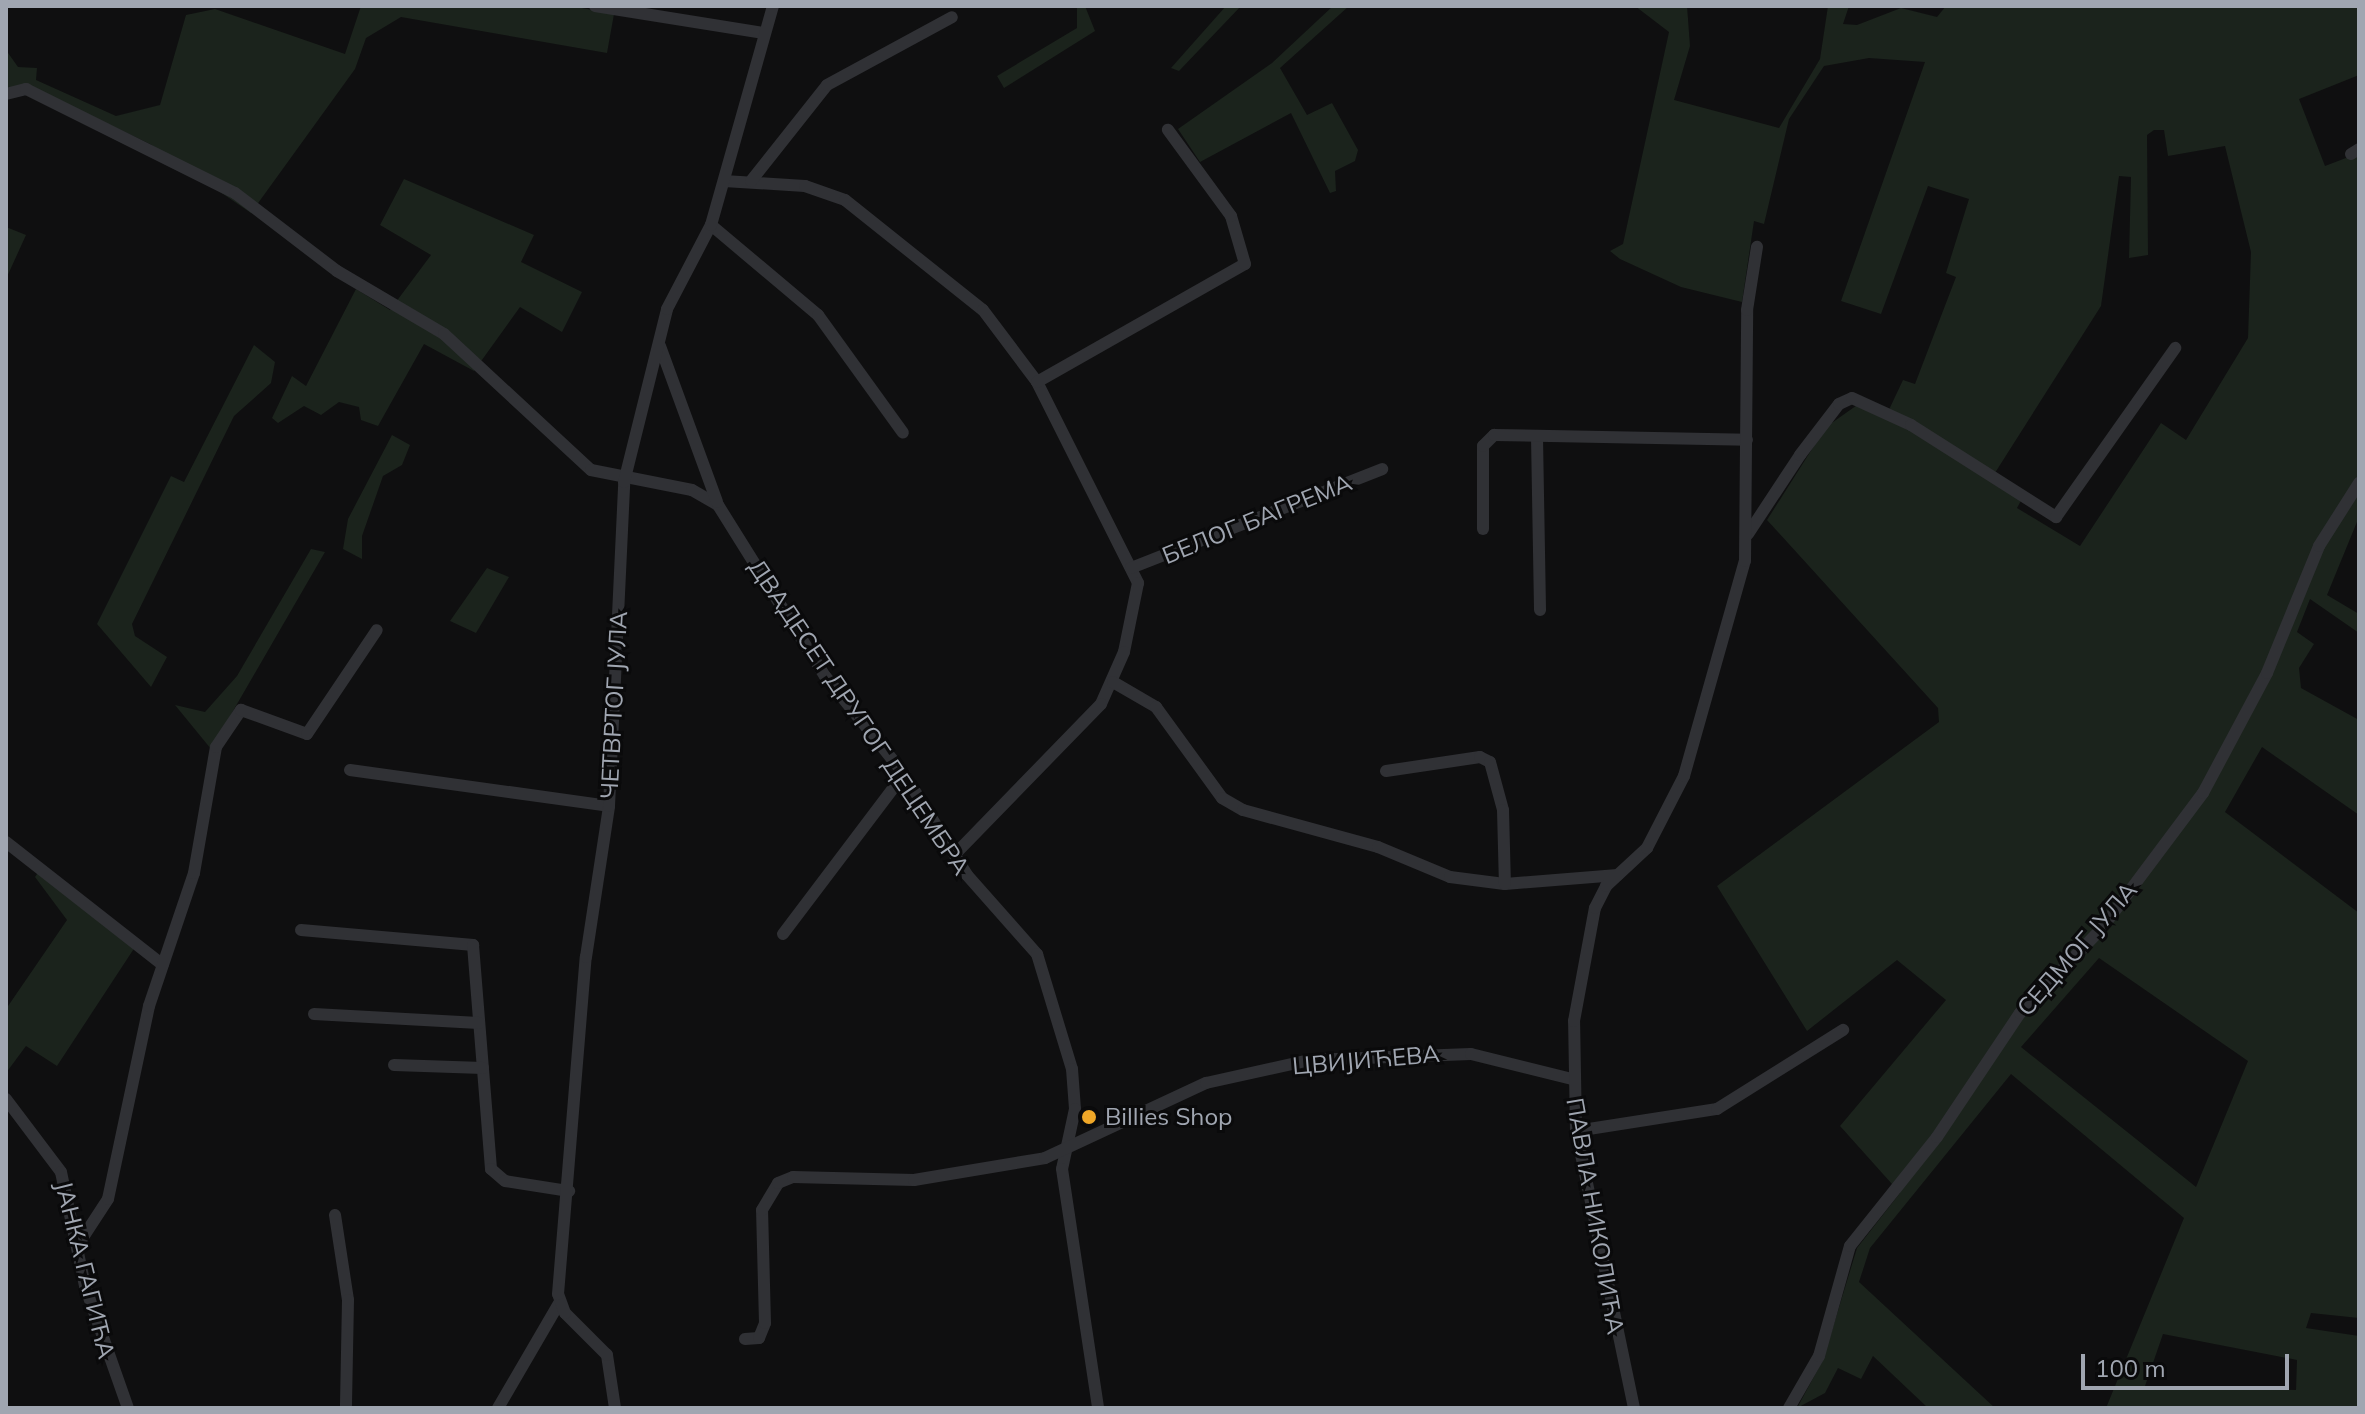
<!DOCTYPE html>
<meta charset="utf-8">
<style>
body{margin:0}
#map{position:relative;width:2365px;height:1414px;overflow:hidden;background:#0f0f10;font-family:Mulish,sans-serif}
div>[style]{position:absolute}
.green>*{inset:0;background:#1b231c}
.minor>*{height:12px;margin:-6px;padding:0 6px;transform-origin:6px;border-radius:6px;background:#303135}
.dots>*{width:22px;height:22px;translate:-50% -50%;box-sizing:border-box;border:4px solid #0a0a0b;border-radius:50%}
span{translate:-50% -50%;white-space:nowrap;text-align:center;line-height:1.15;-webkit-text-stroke:6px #0a0a0b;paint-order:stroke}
.street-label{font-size:24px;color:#a0a6b1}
.poi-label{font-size:24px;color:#a0a6b1}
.left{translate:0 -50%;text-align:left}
.frame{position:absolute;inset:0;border:8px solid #a0a6b1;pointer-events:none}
.scale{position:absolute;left:2081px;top:1354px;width:208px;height:36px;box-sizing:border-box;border:4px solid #a0a6b1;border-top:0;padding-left:10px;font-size:24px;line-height:28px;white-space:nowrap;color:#a0a6b1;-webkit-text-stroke:6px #0a0a0b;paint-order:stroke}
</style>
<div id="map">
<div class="green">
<i style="clip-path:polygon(361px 6px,571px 6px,614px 14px,607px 53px,401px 17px,366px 38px,355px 69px,251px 213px,150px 144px,27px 85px,6px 88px,6px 50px,18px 67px,37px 68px,36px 80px,116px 116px,160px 105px,186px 15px,215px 9px,345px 54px)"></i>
<i style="clip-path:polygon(1077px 6px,1085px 6px,1095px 31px,1004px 88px,997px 76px,1077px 28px)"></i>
<i style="clip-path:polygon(1226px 6px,1241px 6px,1179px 71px,1171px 68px)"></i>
<i style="clip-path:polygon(1333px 6px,1349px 6px,1280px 68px,1307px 115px,1332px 103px,1358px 150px,1355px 161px,1335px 171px,1336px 191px,1330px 193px,1291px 113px,1200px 162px,1178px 129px,1272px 63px)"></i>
<i style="clip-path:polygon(evenodd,1635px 6px,1687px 6px,1690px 46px,1674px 100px,1779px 128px,1820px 59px,1828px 6px,1849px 6px,1843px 24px,1857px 25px,1901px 8px,1937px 17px,1946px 6px,2359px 6px,2359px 75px,2299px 99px,2325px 166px,2359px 153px,2359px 517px,2327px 595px,2359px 614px,2359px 633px,2310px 599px,2297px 632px,2314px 644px,2299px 668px,2301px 688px,2359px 720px,2359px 815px,2262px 747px,2225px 812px,2359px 913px,2359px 1318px,2311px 1313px,2306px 1328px,2359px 1336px,2359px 1408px,2106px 1408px,2184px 1218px,2011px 1074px,1870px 1248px,1859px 1282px,1995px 1408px,1928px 1408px,1873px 1356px,1861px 1379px,1838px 1368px,1825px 1393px,1797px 1408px,1823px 1360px,1857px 1248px,1900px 1193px,1840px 1126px,1946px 1000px,1897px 960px,1807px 1031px,1717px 886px,1939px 722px,1938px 708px,1767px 520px,1826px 427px,1860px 403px,1886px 416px,1903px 380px,1915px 384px,1956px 277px,1946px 273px,1969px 199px,1928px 186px,1881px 314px,1841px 301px,1925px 62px,1869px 58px,1824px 66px,1789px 119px,1764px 224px,1754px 221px,1742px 302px,1681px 287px,1620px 259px,1610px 251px,1623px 244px,1669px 32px,1635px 6px,2154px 130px,2164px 130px,2168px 156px,2225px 146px,2251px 252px,2248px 338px,2186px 440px,2161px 423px,2080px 546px,2017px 508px,2023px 497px,1993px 476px,2101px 306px,2119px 176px,2131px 177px,2129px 258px,2148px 255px,2147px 135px,2154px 130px,1635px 6px,2099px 958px,2248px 1061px,2196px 1187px,2021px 1047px,2099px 958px,1635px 6px,2163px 1334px,2297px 1360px,2296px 1390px,2145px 1386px,2163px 1334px)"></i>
<i style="clip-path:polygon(404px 179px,534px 235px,521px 262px,582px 292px,562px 332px,520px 307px,474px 371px,424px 344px,378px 426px,361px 420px,359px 407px,339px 402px,321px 415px,304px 406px,278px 423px,272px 418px,292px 376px,306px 386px,356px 289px,390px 310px,431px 255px,380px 225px)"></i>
<i style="clip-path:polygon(6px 227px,26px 235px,6px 279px)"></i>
<i style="clip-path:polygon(254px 345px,275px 362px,271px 383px,234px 416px,132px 624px,135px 636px,167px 657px,151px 687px,97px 624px,171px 476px,184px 482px)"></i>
<i style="clip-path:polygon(392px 435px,410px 445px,402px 465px,383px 476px,362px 536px,362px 559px,343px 549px,348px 519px)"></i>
<i style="clip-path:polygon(311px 549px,325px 552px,211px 749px,175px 705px,205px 712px,237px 676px)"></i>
<i style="clip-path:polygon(487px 568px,509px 577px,476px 633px,450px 621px)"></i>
<i style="clip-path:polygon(42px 867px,137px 944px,57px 1066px,26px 1046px,6px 1073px,6px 1009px,67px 920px,35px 877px)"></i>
</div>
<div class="minor">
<i style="left:595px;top:6px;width:171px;rotate:9.1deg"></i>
<i style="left:6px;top:94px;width:21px;rotate:-14deg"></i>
<i style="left:26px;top:89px;width:233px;rotate:26.5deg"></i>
<i style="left:235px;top:193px;width:128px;rotate:37.4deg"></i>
<i style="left:337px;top:271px;width:124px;rotate:30.5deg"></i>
<i style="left:444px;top:334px;width:200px;rotate:42.8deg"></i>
<i style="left:591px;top:470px;width:103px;rotate:11.2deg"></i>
<i style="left:692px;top:490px;width:30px;rotate:30deg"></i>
<i style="left:718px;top:505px;width:202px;rotate:58deg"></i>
<i style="left:825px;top:676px;width:126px;rotate:51.1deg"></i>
<i style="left:904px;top:774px;width:119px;rotate:58deg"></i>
<i style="left:967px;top:875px;width:106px;rotate:48.5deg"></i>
<i style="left:1037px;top:954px;width:120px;rotate:73.1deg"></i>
<i style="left:1072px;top:1069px;width:40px;rotate:85.7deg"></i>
<i style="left:1075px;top:1109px;width:61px;rotate:102.2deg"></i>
<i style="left:1062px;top:1169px;width:242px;rotate:81.4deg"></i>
<i style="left:2351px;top:154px;width:9px;rotate:-32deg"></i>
<i style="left:724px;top:181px;width:81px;rotate:3.5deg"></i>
<i style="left:805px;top:186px;width:42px;rotate:19.3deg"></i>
<i style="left:845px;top:200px;width:176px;rotate:38.6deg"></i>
<i style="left:983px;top:310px;width:90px;rotate:53.1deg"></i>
<i style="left:1037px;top:382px;width:225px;rotate:63.3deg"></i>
<i style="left:1138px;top:583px;width:70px;rotate:101.5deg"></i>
<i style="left:1124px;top:652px;width:57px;rotate:113.9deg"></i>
<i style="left:1101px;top:704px;width:209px;rotate:134.2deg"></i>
<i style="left:751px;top:181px;width:122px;rotate:-51.6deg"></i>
<i style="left:827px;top:85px;width:142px;rotate:-28.5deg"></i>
<i style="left:711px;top:225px;width:140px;rotate:40.1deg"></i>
<i style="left:818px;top:315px;width:145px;rotate:54.2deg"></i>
<i style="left:660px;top:346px;width:166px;rotate:69.9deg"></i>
<i style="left:1037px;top:382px;width:239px;rotate:-29.6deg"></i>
<i style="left:1245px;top:264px;width:50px;rotate:-106.3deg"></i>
<i style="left:1231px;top:216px;width:107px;rotate:-126.2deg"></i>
<i style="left:1537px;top:437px;width:173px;rotate:89deg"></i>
<i style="left:1483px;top:529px;width:83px;rotate:-90deg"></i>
<i style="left:1483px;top:446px;width:16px;rotate:-45deg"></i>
<i style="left:1494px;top:435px;width:253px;rotate:1.1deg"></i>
<i style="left:1748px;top:534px;width:95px;rotate:-56.6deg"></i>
<i style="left:1800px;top:455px;width:64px;rotate:-52.6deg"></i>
<i style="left:1839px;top:404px;width:14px;rotate:-25deg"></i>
<i style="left:1852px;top:398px;width:65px;rotate:24.6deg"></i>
<i style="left:1911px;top:425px;width:172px;rotate:32.4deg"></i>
<i style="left:2056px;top:517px;width:207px;rotate:-54.8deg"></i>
<i style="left:1131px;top:568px;width:270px;rotate:-21.5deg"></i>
<i style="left:1113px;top:682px;width:50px;rotate:30.2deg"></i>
<i style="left:1156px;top:707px;width:112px;rotate:54deg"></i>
<i style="left:1222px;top:798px;width:24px;rotate:30deg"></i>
<i style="left:1243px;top:810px;width:140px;rotate:15.3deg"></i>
<i style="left:1378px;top:847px;width:78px;rotate:22.6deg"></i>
<i style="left:1450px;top:877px;width:55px;rotate:7.3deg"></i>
<i style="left:1505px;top:884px;width:113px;rotate:-4.6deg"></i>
<i style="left:350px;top:770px;width:261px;rotate:7.9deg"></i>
<i style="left:1386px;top:771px;width:95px;rotate:-8.5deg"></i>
<i style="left:1480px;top:757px;width:11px;rotate:27deg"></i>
<i style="left:1490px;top:762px;width:50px;rotate:74.8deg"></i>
<i style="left:1503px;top:810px;width:74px;rotate:88.5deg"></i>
<i style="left:6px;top:842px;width:199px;rotate:38.1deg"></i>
<i style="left:301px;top:930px;width:173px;rotate:5deg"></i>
<i style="left:473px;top:945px;width:225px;rotate:85.4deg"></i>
<i style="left:491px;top:1169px;width:18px;rotate:41deg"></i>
<i style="left:505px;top:1181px;width:65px;rotate:8.9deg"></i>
<i style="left:783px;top:934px;width:201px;rotate:-52.9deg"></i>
<i style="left:314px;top:1014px;width:165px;rotate:3.1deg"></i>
<i style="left:394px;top:1065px;width:89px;rotate:1.9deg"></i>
<i style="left:6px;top:1099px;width:91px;rotate:53deg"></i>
<i style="left:61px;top:1172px;width:116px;rotate:78.1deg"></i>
<i style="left:85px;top:1286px;width:129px;rotate:70.6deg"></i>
<i style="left:1576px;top:1131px;width:143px;rotate:-8.9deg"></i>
<i style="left:1717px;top:1109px;width:149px;rotate:-32.1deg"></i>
<i style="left:335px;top:1215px;width:86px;rotate:81.3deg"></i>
<i style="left:348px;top:1300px;width:108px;rotate:91.1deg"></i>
<i style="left:78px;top:1245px;width:55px;rotate:-56.9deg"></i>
<i style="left:108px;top:1199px;width:197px;rotate:-78deg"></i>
<i style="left:149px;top:1006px;width:140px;rotate:-71.3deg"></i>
<i style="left:194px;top:873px;width:128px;rotate:-80.1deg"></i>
<i style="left:216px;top:747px;width:45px;rotate:-56deg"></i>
<i style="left:241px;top:710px;width:70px;rotate:20deg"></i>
<i style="left:307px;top:734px;width:125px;rotate:-56.1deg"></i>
<i style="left:745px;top:1339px;width:14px;rotate:-4deg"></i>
<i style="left:759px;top:1338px;width:16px;rotate:-68deg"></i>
<i style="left:765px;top:1323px;width:113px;rotate:-91.5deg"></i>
<i style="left:762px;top:1210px;width:31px;rotate:-59deg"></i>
<i style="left:778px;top:1183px;width:16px;rotate:-22deg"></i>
<i style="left:793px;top:1177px;width:121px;rotate:1.4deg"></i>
<i style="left:914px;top:1180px;width:133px;rotate:-9.5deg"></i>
<i style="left:1045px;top:1158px;width:178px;rotate:-25deg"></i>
<i style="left:1206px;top:1083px;width:107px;rotate:-12.5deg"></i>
<i style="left:1310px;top:1060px;width:161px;rotate:-2.1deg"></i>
<i style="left:1471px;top:1054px;width:104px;rotate:13.9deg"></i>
<i style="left:498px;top:1408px;width:121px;rotate:-59.8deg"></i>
<i style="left:615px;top:1408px;width:54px;rotate:-98.6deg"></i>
<i style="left:607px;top:1355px;width:59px;rotate:-135deg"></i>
<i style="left:565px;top:1313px;width:20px;rotate:-110deg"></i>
<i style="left:558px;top:1294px;width:338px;rotate:-85.3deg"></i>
<i style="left:586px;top:957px;width:153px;rotate:-81.3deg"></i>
<i style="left:609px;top:806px;width:324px;rotate:-87.3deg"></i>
<i style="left:624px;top:482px;width:178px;rotate:-76deg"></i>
<i style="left:667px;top:309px;width:95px;rotate:-62.4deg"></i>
<i style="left:711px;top:225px;width:228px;rotate:-74.2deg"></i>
<i style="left:1634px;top:1408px;width:283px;rotate:-101.8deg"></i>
<i style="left:1576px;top:1131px;width:110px;rotate:-91deg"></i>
<i style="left:1574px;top:1021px;width:115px;rotate:-79.5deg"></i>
<i style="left:1595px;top:908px;width:25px;rotate:-63deg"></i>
<i style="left:1606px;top:886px;width:56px;rotate:-42.8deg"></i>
<i style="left:1647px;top:848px;width:81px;rotate:-62.8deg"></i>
<i style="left:1684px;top:776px;width:223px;rotate:-74.2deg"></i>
<i style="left:1745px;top:561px;width:251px;rotate:-89.5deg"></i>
<i style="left:1747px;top:310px;width:64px;rotate:-81deg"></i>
<i style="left:1789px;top:1408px;width:60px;rotate:-60deg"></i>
<i style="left:1819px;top:1356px;width:114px;rotate:-74.3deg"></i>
<i style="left:1850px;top:1246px;width:139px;rotate:-51.4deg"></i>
<i style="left:1937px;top:1137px;width:149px;rotate:-56.2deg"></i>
<i style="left:2020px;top:1013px;width:118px;rotate:-46deg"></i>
<i style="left:2102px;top:928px;width:169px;rotate:-53.2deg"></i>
<i style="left:2203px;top:793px;width:136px;rotate:-61.9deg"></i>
<i style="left:2267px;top:673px;width:137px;rotate:-67.7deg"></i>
<i style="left:2319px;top:546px;width:75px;rotate:-57.6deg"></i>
</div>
<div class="dots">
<i style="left:1089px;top:1117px;background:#efa728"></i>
</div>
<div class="street-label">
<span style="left:1257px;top:519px;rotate:-22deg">БЕЛОГ БАГРЕМА</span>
<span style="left:614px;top:705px;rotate:-87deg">ЧЕТВРТОГ ЈУЛА</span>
<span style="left:859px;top:717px;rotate:56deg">ДВАДЕСЕТ ДРУГОГ ДЕЦЕМБРА</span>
<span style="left:2077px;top:949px;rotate:-49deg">СЕДМОГ ЈУЛА</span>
<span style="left:1366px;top:1060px;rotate:-5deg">ЦВИЈИЋЕВА</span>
<span style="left:1595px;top:1216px;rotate:80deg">ПАВЛА НИКОЛИЋА</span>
<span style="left:85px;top:1270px;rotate:76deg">ЈАНКА ГАГИЋА</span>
</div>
<div class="poi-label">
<span class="left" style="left:1105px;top:1117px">Billies Shop</span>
</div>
<div class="frame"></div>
<div class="scale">100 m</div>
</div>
